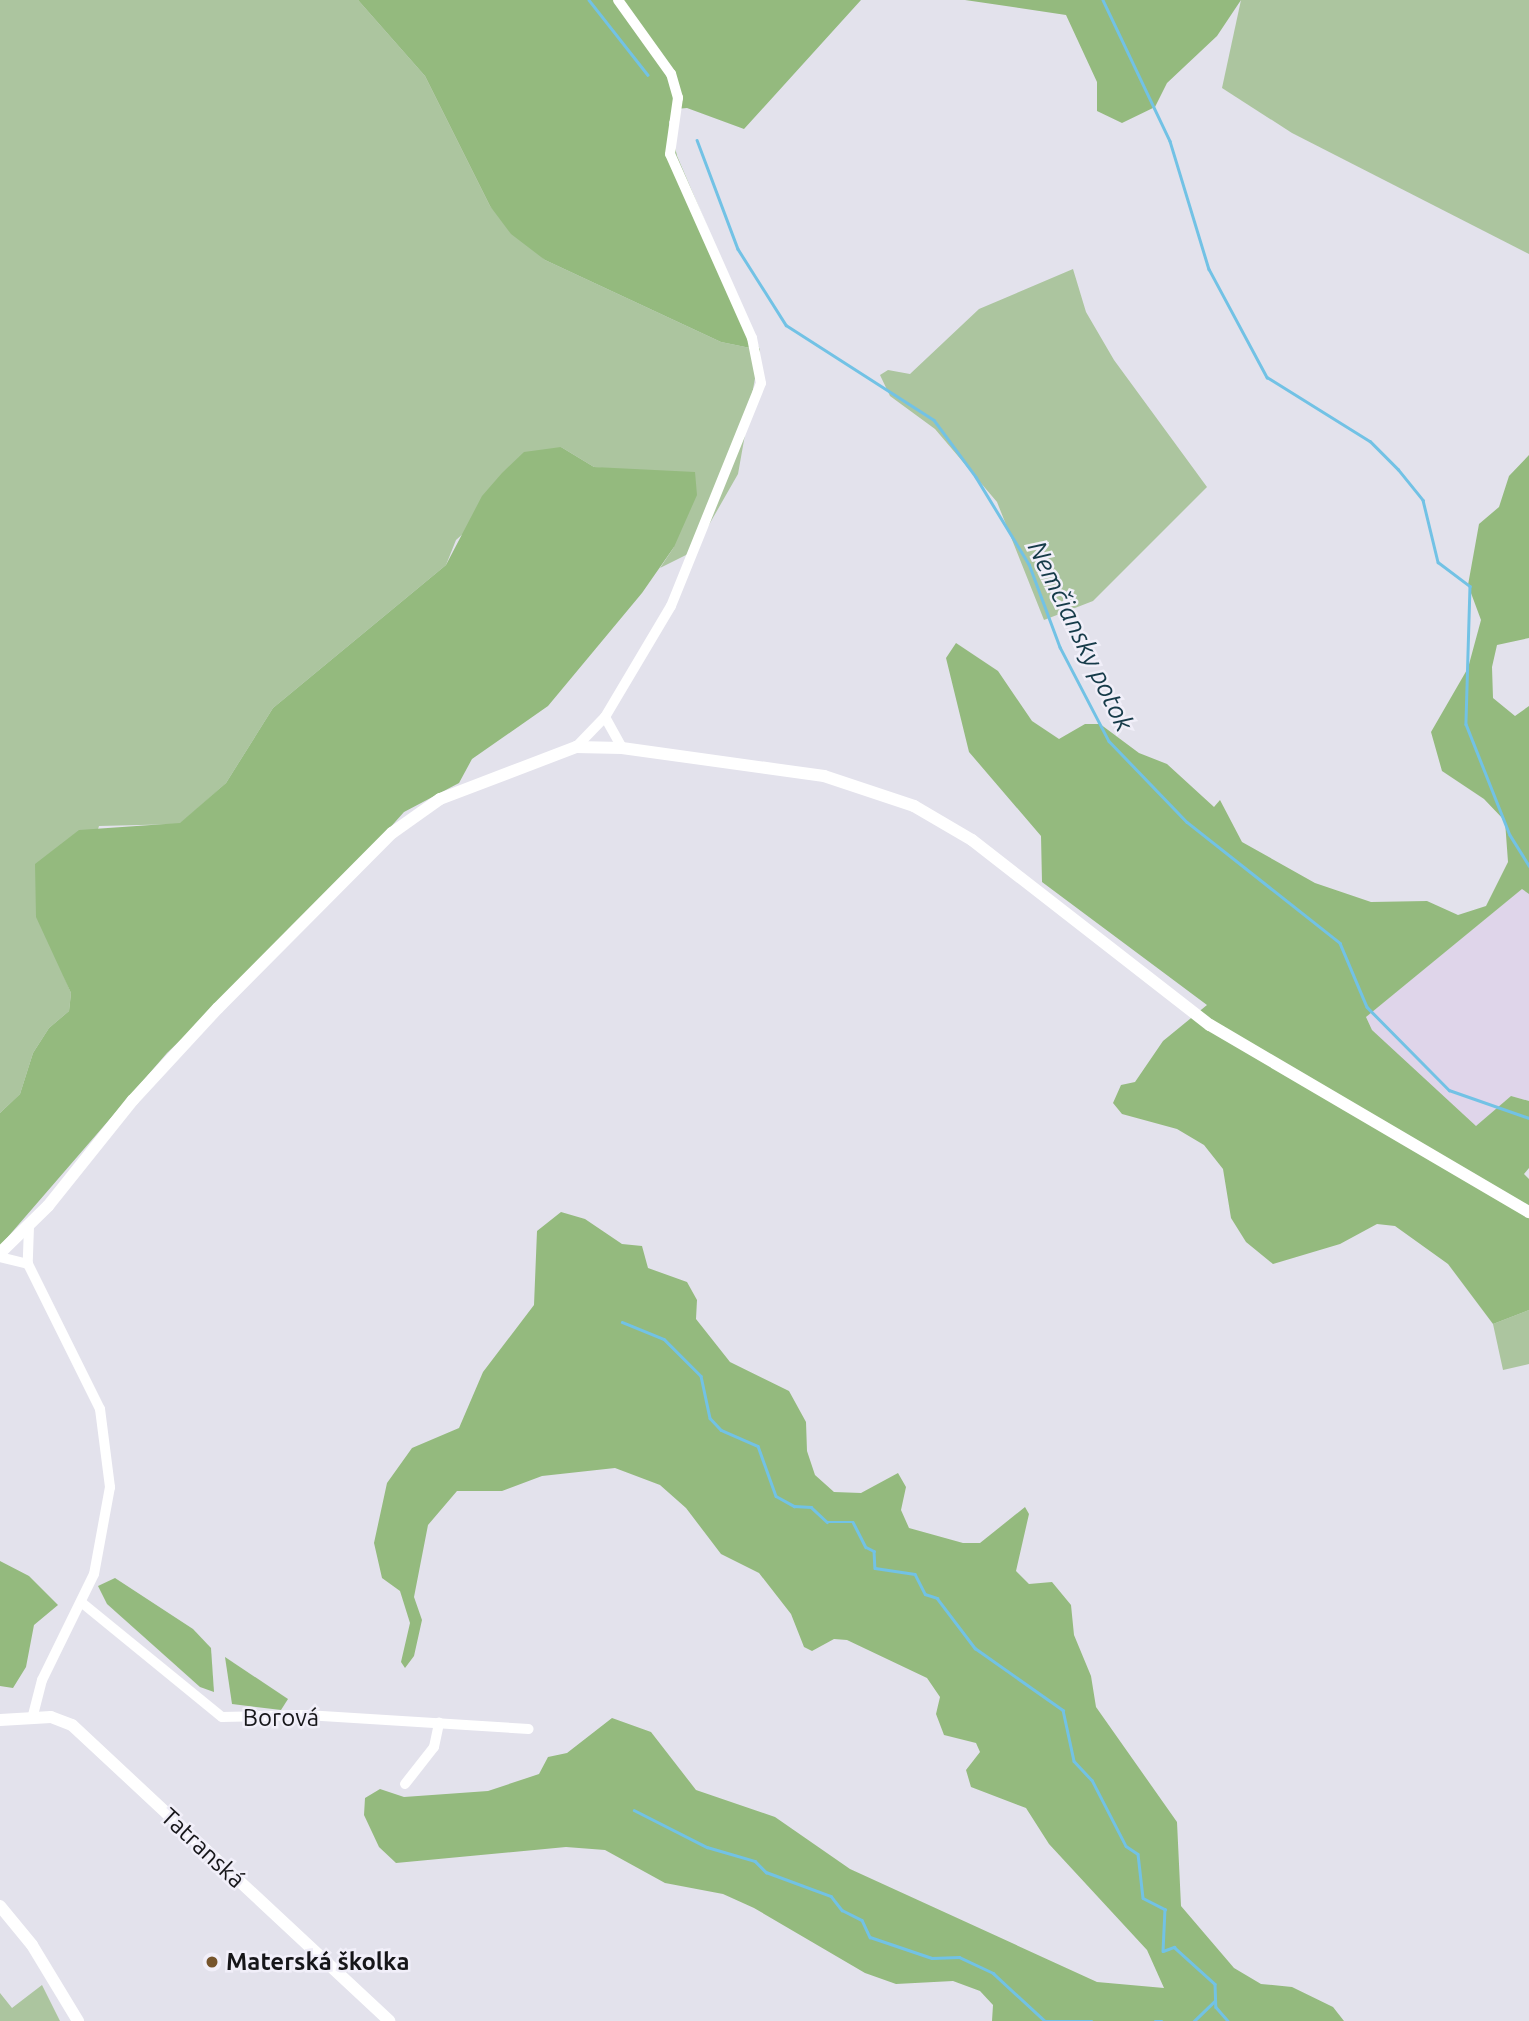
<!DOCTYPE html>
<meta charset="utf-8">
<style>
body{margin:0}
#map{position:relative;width:1529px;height:2021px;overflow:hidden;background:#e3e2ec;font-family:Ubuntu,sans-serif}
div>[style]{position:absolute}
.industrial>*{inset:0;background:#dfd5ea}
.green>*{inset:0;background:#acc59f}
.forest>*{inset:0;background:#94ba7e}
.stream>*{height:2.5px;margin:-1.25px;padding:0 1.25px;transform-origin:1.25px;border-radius:1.25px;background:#72c2e5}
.minor>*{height:10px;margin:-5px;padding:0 5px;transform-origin:5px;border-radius:5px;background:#fff}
.tertiary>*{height:12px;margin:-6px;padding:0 6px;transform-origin:6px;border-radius:6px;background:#fff}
.dots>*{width:19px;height:19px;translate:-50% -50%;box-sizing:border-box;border:4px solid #f1eff9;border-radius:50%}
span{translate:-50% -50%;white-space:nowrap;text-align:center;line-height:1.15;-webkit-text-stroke:5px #f1eff9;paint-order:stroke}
.street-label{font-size:24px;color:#161619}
.poi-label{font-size:24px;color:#161619;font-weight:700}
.left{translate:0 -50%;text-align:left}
.water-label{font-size:26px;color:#163b49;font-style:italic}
</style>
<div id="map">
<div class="industrial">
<i style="clip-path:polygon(1523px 888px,1529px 894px,1529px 1101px,1511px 1096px,1476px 1127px,1372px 1030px,1366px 1017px)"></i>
</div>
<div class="green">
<i style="clip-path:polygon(0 0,358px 0,425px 76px,490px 206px,545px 260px,721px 342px,760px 350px,738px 474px,694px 551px,660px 568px,674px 547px,633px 472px,594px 467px,561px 447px,456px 540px,446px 565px,273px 708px,226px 783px,180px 824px,99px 826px,57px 960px,71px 993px,69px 1011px,49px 1028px,33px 1053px,20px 1094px,0 1113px)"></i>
<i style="clip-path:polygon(1241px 0,1529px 0,1529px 254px,1292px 133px,1222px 88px)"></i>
<i style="clip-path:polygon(1073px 269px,1086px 312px,1114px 360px,1207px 487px,1093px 601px,1044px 620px,997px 502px,935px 429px,890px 396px,880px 375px,888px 370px,910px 374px,979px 309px)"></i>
<i style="clip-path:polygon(1529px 1310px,1529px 1364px,1503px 1370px,1493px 1324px)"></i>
<i style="clip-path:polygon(42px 1985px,60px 2021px,0 2021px,0 1993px,12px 2008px)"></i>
</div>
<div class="forest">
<i style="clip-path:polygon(358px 0,861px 0,744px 129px,687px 108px,676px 109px,669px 122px,677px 156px,760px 350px,721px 342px,545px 260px,511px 234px,490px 206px,425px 76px)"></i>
<i style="clip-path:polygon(965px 0,1241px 0,1217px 36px,1167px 83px,1155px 107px,1122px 123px,1097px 111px,1097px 82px,1066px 15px)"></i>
<i style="clip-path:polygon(561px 447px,594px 467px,695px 472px,697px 495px,674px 547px,642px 593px,548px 706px,472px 759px,459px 783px,404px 812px,320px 906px,167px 1053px,0 1246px,0 1113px,20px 1094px,33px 1053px,49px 1028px,69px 1011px,71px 993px,36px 917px,35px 864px,79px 830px,180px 823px,226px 783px,273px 708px,446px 565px,482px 496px,502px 473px,524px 452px)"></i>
<i style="clip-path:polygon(1529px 455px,1529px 638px,1497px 645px,1492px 667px,1493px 698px,1515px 716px,1529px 706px,1529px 894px,1522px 889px,1366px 1017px,1372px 1030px,1476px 1126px,1511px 1096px,1529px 1101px,1529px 1168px,1524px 1174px,1529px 1179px,1529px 1310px,1493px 1324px,1448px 1264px,1395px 1226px,1377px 1224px,1340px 1244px,1273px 1264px,1246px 1242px,1231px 1218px,1223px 1169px,1204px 1145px,1177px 1129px,1122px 1114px,1113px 1103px,1121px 1085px,1135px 1082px,1163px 1041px,1207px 1005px,1042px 882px,1041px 836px,969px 752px,946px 658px,956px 643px,998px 671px,1032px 721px,1059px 739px,1085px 724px,1100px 724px,1139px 753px,1167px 764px,1214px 807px,1220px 800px,1242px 842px,1315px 883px,1371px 902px,1427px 901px,1458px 915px,1486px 906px,1508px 862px,1505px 821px,1484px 799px,1442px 771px,1431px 732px,1468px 668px,1481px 620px,1468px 585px,1479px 524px,1499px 507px,1509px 476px)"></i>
<i style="clip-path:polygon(561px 1212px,585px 1219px,622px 1244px,642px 1246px,648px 1268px,687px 1282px,697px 1300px,696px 1319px,730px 1362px,789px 1391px,806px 1422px,807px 1451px,815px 1475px,834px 1492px,861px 1493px,898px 1473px,906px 1487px,901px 1510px,909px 1528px,963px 1543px,980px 1543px,1025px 1507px,1029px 1514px,1016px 1571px,1029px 1584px,1052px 1582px,1071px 1605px,1074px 1635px,1091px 1676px,1096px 1707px,1177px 1822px,1181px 1906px,1234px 1968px,1261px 1984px,1292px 1987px,1333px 2007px,1344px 2021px,992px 2021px,993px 2005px,980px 1991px,953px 1981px,896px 1984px,865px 1973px,754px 1908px,723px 1894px,665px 1883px,605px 1850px,566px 1847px,396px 1863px,379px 1847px,364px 1815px,365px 1798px,380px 1789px,404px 1797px,488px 1791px,539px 1774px,548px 1757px,567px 1753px,612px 1718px,651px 1732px,696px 1790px,775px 1817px,850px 1869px,1097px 1982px,1164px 1988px,1147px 1950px,1049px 1844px,1026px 1808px,971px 1787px,966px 1770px,980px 1752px,976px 1743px,944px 1735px,936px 1714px,940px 1697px,927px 1678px,847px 1640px,834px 1639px,812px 1651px,804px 1647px,791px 1614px,759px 1573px,721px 1554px,686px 1508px,660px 1485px,615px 1468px,542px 1476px,502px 1491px,457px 1491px,428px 1525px,414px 1597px,422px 1620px,414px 1656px,405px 1668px,401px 1662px,410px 1623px,400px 1591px,382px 1578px,374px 1543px,387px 1483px,412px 1448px,459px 1428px,483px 1372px,534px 1305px,537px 1231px)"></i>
<i style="clip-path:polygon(0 1561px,29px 1576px,58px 1605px,34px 1625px,26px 1667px,13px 1688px,0 1686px)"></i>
<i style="clip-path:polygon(115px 1578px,193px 1629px,211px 1648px,214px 1692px,200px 1687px,107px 1604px,98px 1586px)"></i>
<i style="clip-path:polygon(225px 1657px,288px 1699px,281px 1710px,232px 1704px)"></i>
</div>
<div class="stream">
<i style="left:589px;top:0;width:95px;rotate:51.8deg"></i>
<i style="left:1103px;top:0;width:156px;rotate:64.6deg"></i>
<i style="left:1170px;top:141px;width:134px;rotate:73.1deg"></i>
<i style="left:1209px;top:269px;width:123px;rotate:61.8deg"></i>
<i style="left:1267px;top:377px;width:121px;rotate:31.9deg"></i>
<i style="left:1370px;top:441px;width:40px;rotate:45deg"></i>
<i style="left:1398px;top:469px;width:40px;rotate:51deg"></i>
<i style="left:1423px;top:500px;width:64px;rotate:76.4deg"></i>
<i style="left:1438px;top:562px;width:40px;rotate:37deg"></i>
<i style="left:1470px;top:586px;width:138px;rotate:91.7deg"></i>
<i style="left:1466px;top:724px;width:119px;rotate:68.4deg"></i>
<i style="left:1510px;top:835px;width:36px;rotate:58deg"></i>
<i style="left:697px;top:140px;width:116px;rotate:69.4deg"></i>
<i style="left:738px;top:249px;width:90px;rotate:57.7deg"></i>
<i style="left:786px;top:325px;width:176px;rotate:32.7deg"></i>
<i style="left:934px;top:420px;width:71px;rotate:53.6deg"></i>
<i style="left:976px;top:477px;width:102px;rotate:58.7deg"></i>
<i style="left:1029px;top:564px;width:89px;rotate:69.5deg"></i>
<i style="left:1060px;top:647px;width:106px;rotate:62.5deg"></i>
<i style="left:1109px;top:741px;width:112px;rotate:46.1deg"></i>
<i style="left:1187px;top:822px;width:195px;rotate:38.3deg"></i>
<i style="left:1340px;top:943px;width:69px;rotate:67.1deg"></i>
<i style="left:1367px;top:1007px;width:117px;rotate:45.3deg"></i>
<i style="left:1449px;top:1090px;width:85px;rotate:19.3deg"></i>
<i style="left:622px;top:1322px;width:45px;rotate:22deg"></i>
<i style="left:664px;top:1339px;width:52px;rotate:45deg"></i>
<i style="left:701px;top:1376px;width:43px;rotate:77.9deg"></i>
<i style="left:710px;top:1418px;width:16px;rotate:47deg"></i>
<i style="left:721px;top:1430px;width:40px;rotate:23.4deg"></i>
<i style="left:758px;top:1446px;width:53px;rotate:70.2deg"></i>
<i style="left:776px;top:1496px;width:21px;rotate:29deg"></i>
<i style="left:794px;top:1506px;width:17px;rotate:3deg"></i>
<i style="left:811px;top:1507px;width:22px;rotate:43deg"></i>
<i style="left:827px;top:1522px;width:26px"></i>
<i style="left:853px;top:1522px;width:28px;rotate:63deg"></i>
<i style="left:866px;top:1547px;width:9px;rotate:27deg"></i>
<i style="left:874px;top:1551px;width:17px;rotate:87deg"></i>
<i style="left:875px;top:1568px;width:40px;rotate:8.5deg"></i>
<i style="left:915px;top:1574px;width:22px;rotate:63deg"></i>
<i style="left:925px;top:1594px;width:13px;rotate:18deg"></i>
<i style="left:937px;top:1598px;width:63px;rotate:52.8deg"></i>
<i style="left:975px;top:1648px;width:108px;rotate:35.2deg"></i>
<i style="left:1063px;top:1710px;width:52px;rotate:77.8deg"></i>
<i style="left:1074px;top:1761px;width:26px;rotate:47deg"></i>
<i style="left:1092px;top:1780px;width:74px;rotate:62.7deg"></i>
<i style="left:1126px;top:1846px;width:14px;rotate:34deg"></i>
<i style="left:1138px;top:1854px;width:44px;rotate:83.5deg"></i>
<i style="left:1143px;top:1898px;width:25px;rotate:27deg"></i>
<i style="left:1165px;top:1909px;width:42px;rotate:92.7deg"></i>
<i style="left:1163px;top:1951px;width:12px;rotate:-20deg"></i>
<i style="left:1174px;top:1947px;width:55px;rotate:42.1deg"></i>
<i style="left:1215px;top:1984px;width:23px;rotate:88deg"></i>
<i style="left:1216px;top:2007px;width:18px;rotate:49deg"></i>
<i style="left:634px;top:1810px;width:82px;rotate:26.9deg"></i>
<i style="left:707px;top:1847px;width:50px;rotate:16.3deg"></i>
<i style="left:755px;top:1861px;width:16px;rotate:45deg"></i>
<i style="left:766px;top:1872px;width:69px;rotate:20.3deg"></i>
<i style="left:831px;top:1896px;width:18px;rotate:52deg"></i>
<i style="left:842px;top:1910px;width:22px;rotate:27deg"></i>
<i style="left:862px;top:1920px;width:19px;rotate:65deg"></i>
<i style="left:870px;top:1937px;width:65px;rotate:18.7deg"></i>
<i style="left:932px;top:1958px;width:27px;rotate:-2deg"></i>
<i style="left:959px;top:1957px;width:38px;rotate:25deg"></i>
<i style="left:993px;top:1973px;width:71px;rotate:42.7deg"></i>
<i style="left:1045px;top:2021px;width:47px"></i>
<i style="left:1155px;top:2021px;width:7px"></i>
<i style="left:1194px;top:2021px;width:29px;rotate:-44deg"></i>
</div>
<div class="minor">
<i style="left:605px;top:717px;width:35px;rotate:61deg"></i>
<i style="left:576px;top:747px;width:42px;rotate:-46deg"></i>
<i style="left:605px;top:717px;width:129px;rotate:-59.3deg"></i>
<i style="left:671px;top:606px;width:240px;rotate:-68deg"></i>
<i style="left:761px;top:383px;width:46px;rotate:-101.3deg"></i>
<i style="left:752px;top:338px;width:201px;rotate:-114deg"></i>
<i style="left:670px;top:154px;width:57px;rotate:-81.9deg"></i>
<i style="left:678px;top:98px;width:25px;rotate:-106deg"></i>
<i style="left:671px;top:74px;width:91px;rotate:-125.6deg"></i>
<i style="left:29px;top:1226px;width:38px;rotate:92deg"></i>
<i style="left:28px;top:1264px;width:162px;rotate:63.6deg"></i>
<i style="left:100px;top:1409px;width:79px;rotate:82.7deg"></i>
<i style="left:110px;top:1487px;width:88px;rotate:100.4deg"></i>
<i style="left:94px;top:1574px;width:118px;rotate:116.1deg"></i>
<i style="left:42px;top:1680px;width:40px;rotate:104.4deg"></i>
<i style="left:0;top:1257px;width:29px;rotate:14deg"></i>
<i style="left:81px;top:1602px;width:182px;rotate:39.2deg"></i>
<i style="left:222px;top:1717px;width:84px;rotate:-1.4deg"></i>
<i style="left:306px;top:1715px;width:223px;rotate:3.6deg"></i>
<i style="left:405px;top:1784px;width:47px;rotate:-51.9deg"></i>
<i style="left:434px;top:1747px;width:25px;rotate:-78deg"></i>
</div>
<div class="tertiary">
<i style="left:0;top:1253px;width:67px;rotate:-44.4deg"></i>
<i style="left:48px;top:1206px;width:136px;rotate:-51.3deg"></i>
<i style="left:133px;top:1100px;width:125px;rotate:-47.3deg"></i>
<i style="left:218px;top:1008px;width:247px;rotate:-45.2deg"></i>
<i style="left:392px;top:833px;width:59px;rotate:-35.3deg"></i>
<i style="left:440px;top:799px;width:146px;rotate:-20.9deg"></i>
<i style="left:576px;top:747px;width:46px;rotate:1.2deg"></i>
<i style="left:622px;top:748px;width:204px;rotate:7.9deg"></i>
<i style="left:824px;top:776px;width:95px;rotate:18.4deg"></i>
<i style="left:914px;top:806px;width:67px;rotate:30.4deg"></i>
<i style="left:972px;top:840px;width:301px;rotate:37.9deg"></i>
<i style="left:1210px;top:1025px;width:370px;rotate:30.4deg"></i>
<i style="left:0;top:1720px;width:51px;rotate:-3.4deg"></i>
<i style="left:51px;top:1717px;width:22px;rotate:21deg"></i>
<i style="left:72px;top:1725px;width:434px;rotate:43deg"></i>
<i style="left:0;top:1906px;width:50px;rotate:50.6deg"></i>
<i style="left:32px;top:1945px;width:89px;rotate:58.8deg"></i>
</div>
<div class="dots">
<i style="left:212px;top:1962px;background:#76552c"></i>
</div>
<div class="street-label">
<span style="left:281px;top:1718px">Borová</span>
<span style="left:203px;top:1848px;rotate:43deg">Tatranská</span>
</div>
<div class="poi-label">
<span class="left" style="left:226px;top:1962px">Materská školka</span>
</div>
<div class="water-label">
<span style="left:1081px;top:636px;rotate:64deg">Nemčiansky potok</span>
</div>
</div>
